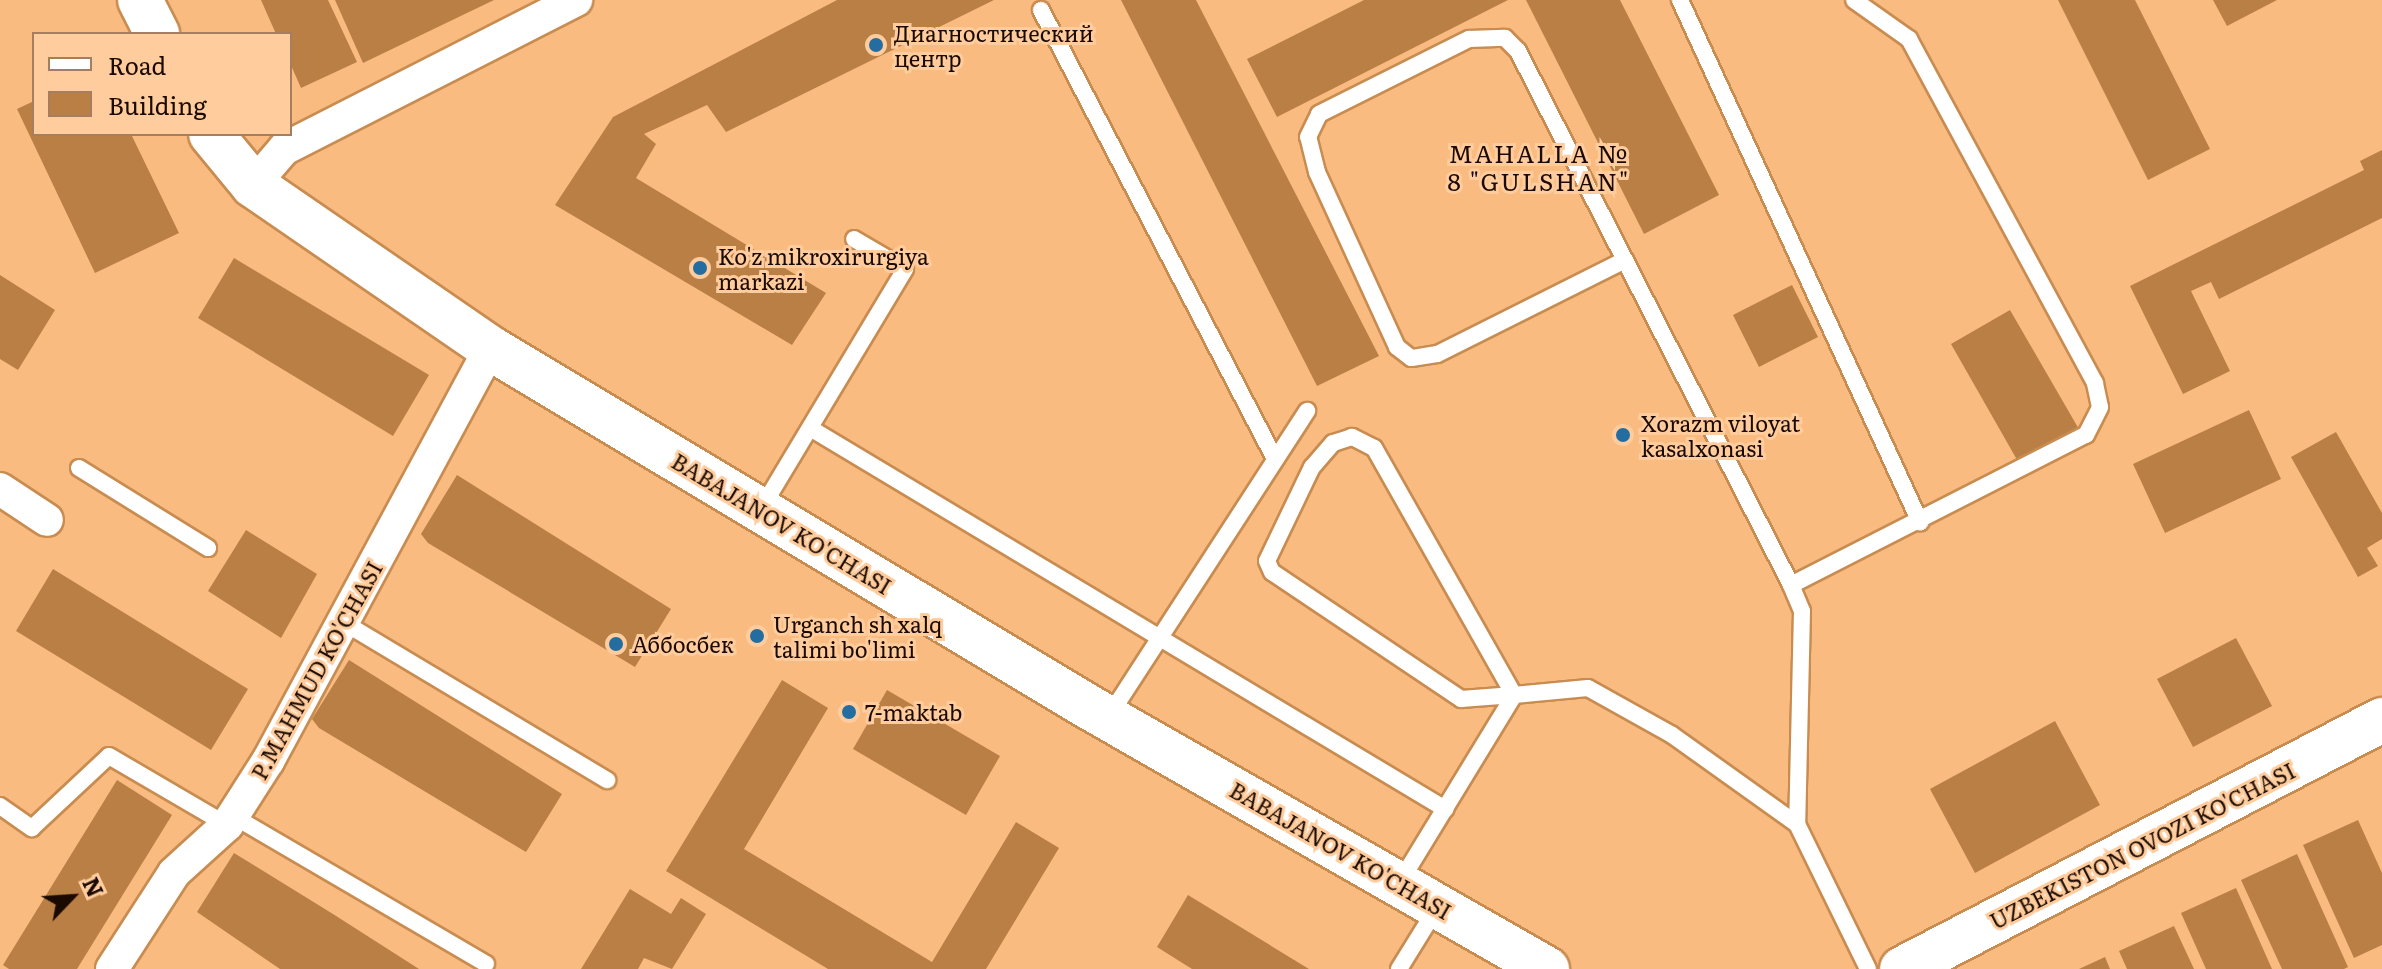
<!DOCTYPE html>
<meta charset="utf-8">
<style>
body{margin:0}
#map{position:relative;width:2382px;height:969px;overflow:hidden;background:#fabb80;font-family:Literata,serif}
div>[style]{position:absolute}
.building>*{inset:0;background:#ba7f45}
.roads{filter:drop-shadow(2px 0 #c88c51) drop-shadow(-2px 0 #c88c51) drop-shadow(0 2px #c88c51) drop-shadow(0 -2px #c88c51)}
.lane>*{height:16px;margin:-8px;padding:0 8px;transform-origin:8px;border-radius:8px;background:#fff}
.street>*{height:32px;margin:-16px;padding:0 16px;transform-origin:16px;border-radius:16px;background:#fff}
.secondary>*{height:44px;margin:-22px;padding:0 22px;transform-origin:22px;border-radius:22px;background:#fff}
.dots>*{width:22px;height:22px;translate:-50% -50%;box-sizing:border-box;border:4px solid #ffcc9d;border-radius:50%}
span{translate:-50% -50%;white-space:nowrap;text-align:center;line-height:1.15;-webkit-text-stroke:6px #ffcc9d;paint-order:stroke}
.poi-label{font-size:22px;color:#1b0a00}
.left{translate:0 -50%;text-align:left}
.street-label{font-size:22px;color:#1b0a00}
.neighbourhood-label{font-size:24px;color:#1b0a00;letter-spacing:2px}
.legend{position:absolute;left:32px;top:32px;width:260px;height:104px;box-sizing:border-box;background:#ffcc9d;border:2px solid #a47e5e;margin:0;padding:10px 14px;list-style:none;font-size:24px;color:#1b0a00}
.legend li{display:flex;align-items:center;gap:16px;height:40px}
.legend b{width:40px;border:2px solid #a47e5e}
.north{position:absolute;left:32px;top:857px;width:80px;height:80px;-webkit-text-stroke:6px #ffcc9d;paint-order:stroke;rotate:65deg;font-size:22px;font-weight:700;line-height:32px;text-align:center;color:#1b0a00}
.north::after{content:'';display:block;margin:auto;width:28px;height:36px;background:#1b0a00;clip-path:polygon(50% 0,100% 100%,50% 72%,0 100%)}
</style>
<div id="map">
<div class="building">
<i style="clip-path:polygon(261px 0,328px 0,357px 62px,301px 88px,290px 63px,290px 34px,276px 34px)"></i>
<i style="clip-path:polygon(335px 0,494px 0,363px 63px)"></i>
<i style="clip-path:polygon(837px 0,994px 0,726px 132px,707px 105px,644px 134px,656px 144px,636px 178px,826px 293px,792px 345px,555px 205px,613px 117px)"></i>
<i style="clip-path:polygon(1121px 0,1196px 0,1379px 356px,1317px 386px)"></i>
<i style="clip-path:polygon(1364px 0,1508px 0,1277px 117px,1247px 59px)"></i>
<i style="clip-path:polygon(1526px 0,1620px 0,1719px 195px,1644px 234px)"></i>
<i style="clip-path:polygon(2058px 0,2135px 0,2210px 149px,2148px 180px)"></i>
<i style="clip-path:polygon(2213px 0,2277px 0,2227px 26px)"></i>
<i style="clip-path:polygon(34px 101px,34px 134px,131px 134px,179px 233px,95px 273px,17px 109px)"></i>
<i style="clip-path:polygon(2382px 150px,2382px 218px,2219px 299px,2211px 282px,2191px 291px,2230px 371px,2183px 394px,2130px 286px,2364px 170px,2360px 161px)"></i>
<i style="clip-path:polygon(234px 258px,429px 375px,393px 436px,198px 318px)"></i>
<i style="clip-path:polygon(0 275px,55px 310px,18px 370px,0 359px)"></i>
<i style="clip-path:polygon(1792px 285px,1818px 337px,1759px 367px,1733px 315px)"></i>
<i style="clip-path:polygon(2010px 310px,2080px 431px,2020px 465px,1951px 344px)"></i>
<i style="clip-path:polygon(2249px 410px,2281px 479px,2165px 533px,2133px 464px)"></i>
<i style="clip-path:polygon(2336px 432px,2382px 513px,2382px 539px,2367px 548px,2378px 566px,2358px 577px,2291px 457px)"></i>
<i style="clip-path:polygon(457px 475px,671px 609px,635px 667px,428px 543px,421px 534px)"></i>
<i style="clip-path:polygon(246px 530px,317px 574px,281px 638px,208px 591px)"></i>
<i style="clip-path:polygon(53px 569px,248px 689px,211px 750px,16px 631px)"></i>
<i style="clip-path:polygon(2236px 638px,2272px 706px,2193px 747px,2157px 679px)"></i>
<i style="clip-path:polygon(349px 660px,562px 794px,526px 852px,319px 728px,312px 719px)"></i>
<i style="clip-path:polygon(782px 680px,828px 708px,744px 849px,932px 962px,1016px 822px,1059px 848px,986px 969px,828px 969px,666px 871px)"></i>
<i style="clip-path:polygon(887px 690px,1000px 756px,966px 815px,853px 749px)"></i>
<i style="clip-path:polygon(2055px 721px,2100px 805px,1975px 873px,1930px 789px)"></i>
<i style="clip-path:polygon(117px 780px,172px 815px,77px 969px,9px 969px,3px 965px)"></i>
<i style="clip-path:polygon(2358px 820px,2382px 873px,2382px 945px,2354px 958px,2303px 845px)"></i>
<i style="clip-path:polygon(234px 853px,333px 914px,419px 969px,280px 969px,197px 912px)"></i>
<i style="clip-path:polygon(2297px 854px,2348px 967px,2344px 969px,2282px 969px,2241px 880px)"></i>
<i style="clip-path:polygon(2236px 888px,2272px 969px,2206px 969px,2181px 913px)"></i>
<i style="clip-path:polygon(630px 889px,671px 914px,681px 898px,706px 914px,672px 969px,644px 958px,638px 969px,581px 969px)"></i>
<i style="clip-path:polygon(1188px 895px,1309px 969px,1192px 969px,1157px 947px)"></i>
<i style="clip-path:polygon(2174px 926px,2194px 969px,2127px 969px,2119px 951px)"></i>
<i style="clip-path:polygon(2105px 957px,2110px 969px,2079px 969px)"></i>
</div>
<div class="roads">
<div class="lane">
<i style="left:1680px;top:0;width:575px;rotate:65.31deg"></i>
<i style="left:1041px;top:10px;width:506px;rotate:62.47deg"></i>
<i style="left:1625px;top:260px;width:210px;rotate:153.4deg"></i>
<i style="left:1437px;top:354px;width:26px;rotate:171deg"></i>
<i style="left:1411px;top:358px;width:18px;rotate:-142deg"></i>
<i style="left:1397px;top:347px;width:192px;rotate:-114.6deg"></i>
<i style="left:1317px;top:172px;width:36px;rotate:-104deg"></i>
<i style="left:1308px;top:137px;width:25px;rotate:-64deg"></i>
<i style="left:1319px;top:114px;width:168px;rotate:-26.6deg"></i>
<i style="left:1469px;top:39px;width:36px;rotate:-2deg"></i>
<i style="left:1505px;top:38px;width:18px;rotate:45deg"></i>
<i style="left:1518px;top:51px;width:600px;rotate:62.92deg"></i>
<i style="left:1791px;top:585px;width:28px;rotate:67deg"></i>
<i style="left:1802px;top:611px;width:213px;rotate:91.3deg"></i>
<i style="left:1797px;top:824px;width:161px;rotate:63.9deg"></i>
<i style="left:810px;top:428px;width:741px;rotate:30.96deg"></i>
<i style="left:79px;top:468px;width:152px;rotate:31.8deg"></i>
<i style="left:761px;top:509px;width:280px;rotate:-59deg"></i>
<i style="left:905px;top:269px;width:59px;rotate:-149.5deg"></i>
<i style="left:1791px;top:585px;width:331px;rotate:-27deg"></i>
<i style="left:2086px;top:435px;width:31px;rotate:-63deg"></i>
<i style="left:2100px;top:407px;width:25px;rotate:-102deg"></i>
<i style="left:2095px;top:383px;width:391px;rotate:-118.4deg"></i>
<i style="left:1909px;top:39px;width:67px;rotate:-144.7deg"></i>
<i style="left:343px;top:622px;width:308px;rotate:30.9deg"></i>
<i style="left:1109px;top:716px;width:364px;rotate:-57deg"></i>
<i style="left:0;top:806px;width:39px;rotate:35deg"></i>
<i style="left:32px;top:828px;width:105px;rotate:-43.1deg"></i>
<i style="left:109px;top:756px;width:137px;rotate:30.3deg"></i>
<i style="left:233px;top:816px;width:293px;rotate:30.3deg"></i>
<i style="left:1400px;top:882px;width:219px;rotate:-58.6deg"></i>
<i style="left:1514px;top:695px;width:284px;rotate:-119.5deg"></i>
<i style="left:1374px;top:448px;width:25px;rotate:-153deg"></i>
<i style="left:1352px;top:437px;width:20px;rotate:162deg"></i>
<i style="left:1333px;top:443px;width:32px;rotate:131deg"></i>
<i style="left:1312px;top:467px;width:104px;rotate:115.6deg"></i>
<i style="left:1267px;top:561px;width:12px;rotate:66deg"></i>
<i style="left:1272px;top:572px;width:228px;rotate:33.9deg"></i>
<i style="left:1461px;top:699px;width:53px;rotate:-4.3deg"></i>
<i style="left:1514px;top:695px;width:74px;rotate:-5.4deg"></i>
<i style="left:1588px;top:688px;width:96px;rotate:29.2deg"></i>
<i style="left:1672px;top:735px;width:153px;rotate:35.5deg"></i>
<i style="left:1399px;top:969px;width:70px;rotate:-58.3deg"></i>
</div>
<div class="street">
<i style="left:253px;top:185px;width:48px;rotate:-49.3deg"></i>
<i style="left:284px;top:149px;width:328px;rotate:-27deg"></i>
<i style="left:0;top:489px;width:56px;rotate:33.4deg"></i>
<i style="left:112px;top:969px;width:114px;rotate:-57.1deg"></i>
<i style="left:174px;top:873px;width:72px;rotate:-42.2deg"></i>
<i style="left:227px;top:825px;width:76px;rotate:-57.4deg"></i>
<i style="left:268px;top:761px;width:469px;rotate:-61.7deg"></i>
</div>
<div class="secondary">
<i style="left:140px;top:0;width:38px;rotate:63deg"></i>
<i style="left:211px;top:134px;width:66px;rotate:50.5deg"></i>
<i style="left:253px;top:185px;width:288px;rotate:34.5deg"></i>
<i style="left:490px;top:348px;width:696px;rotate:30.95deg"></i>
<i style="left:1087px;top:706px;width:530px;rotate:29.76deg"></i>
<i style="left:1902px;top:969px;width:541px;rotate:-27.42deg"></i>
</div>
</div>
<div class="dots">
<i style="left:876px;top:45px;background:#246da1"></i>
<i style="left:700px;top:268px;background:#246da1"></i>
<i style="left:1623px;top:435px;background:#246da1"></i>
<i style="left:757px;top:636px;background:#246da1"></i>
<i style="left:616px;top:644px;background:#246da1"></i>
<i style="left:849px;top:712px;background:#246da1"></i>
</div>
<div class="poi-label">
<span class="left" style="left:894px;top:45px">Диагностический<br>центр</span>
<span class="left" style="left:718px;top:268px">Ko'z mikroxirurgiya<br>markazi</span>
<span class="left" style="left:1641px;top:435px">Xorazm viloyat<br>kasalxonasi</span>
<span class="left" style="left:773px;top:636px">Urganch sh xalq<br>talimi bo'limi</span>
<span class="left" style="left:632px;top:644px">Аббосбек</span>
<span class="left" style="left:865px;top:712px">7-maktab</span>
</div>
<div class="street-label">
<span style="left:782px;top:523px;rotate:31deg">BABAJANOV KO'CHASI</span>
<span style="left:316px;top:670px;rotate:-61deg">P.MAHMUD KO'CHASI</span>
<span style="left:2142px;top:845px;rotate:-27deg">UZBEKISTON OVOZI KO'CHASI</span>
<span style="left:1341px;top:850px;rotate:30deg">BABAJANOV KO'CHASI</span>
</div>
<div class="neighbourhood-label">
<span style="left:1539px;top:167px">MAHALLA №<br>8 "GULSHAN"</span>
</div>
<ul class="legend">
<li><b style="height:10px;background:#fff"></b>Road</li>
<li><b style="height:22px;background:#ba7f45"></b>Building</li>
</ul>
<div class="north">N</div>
</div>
